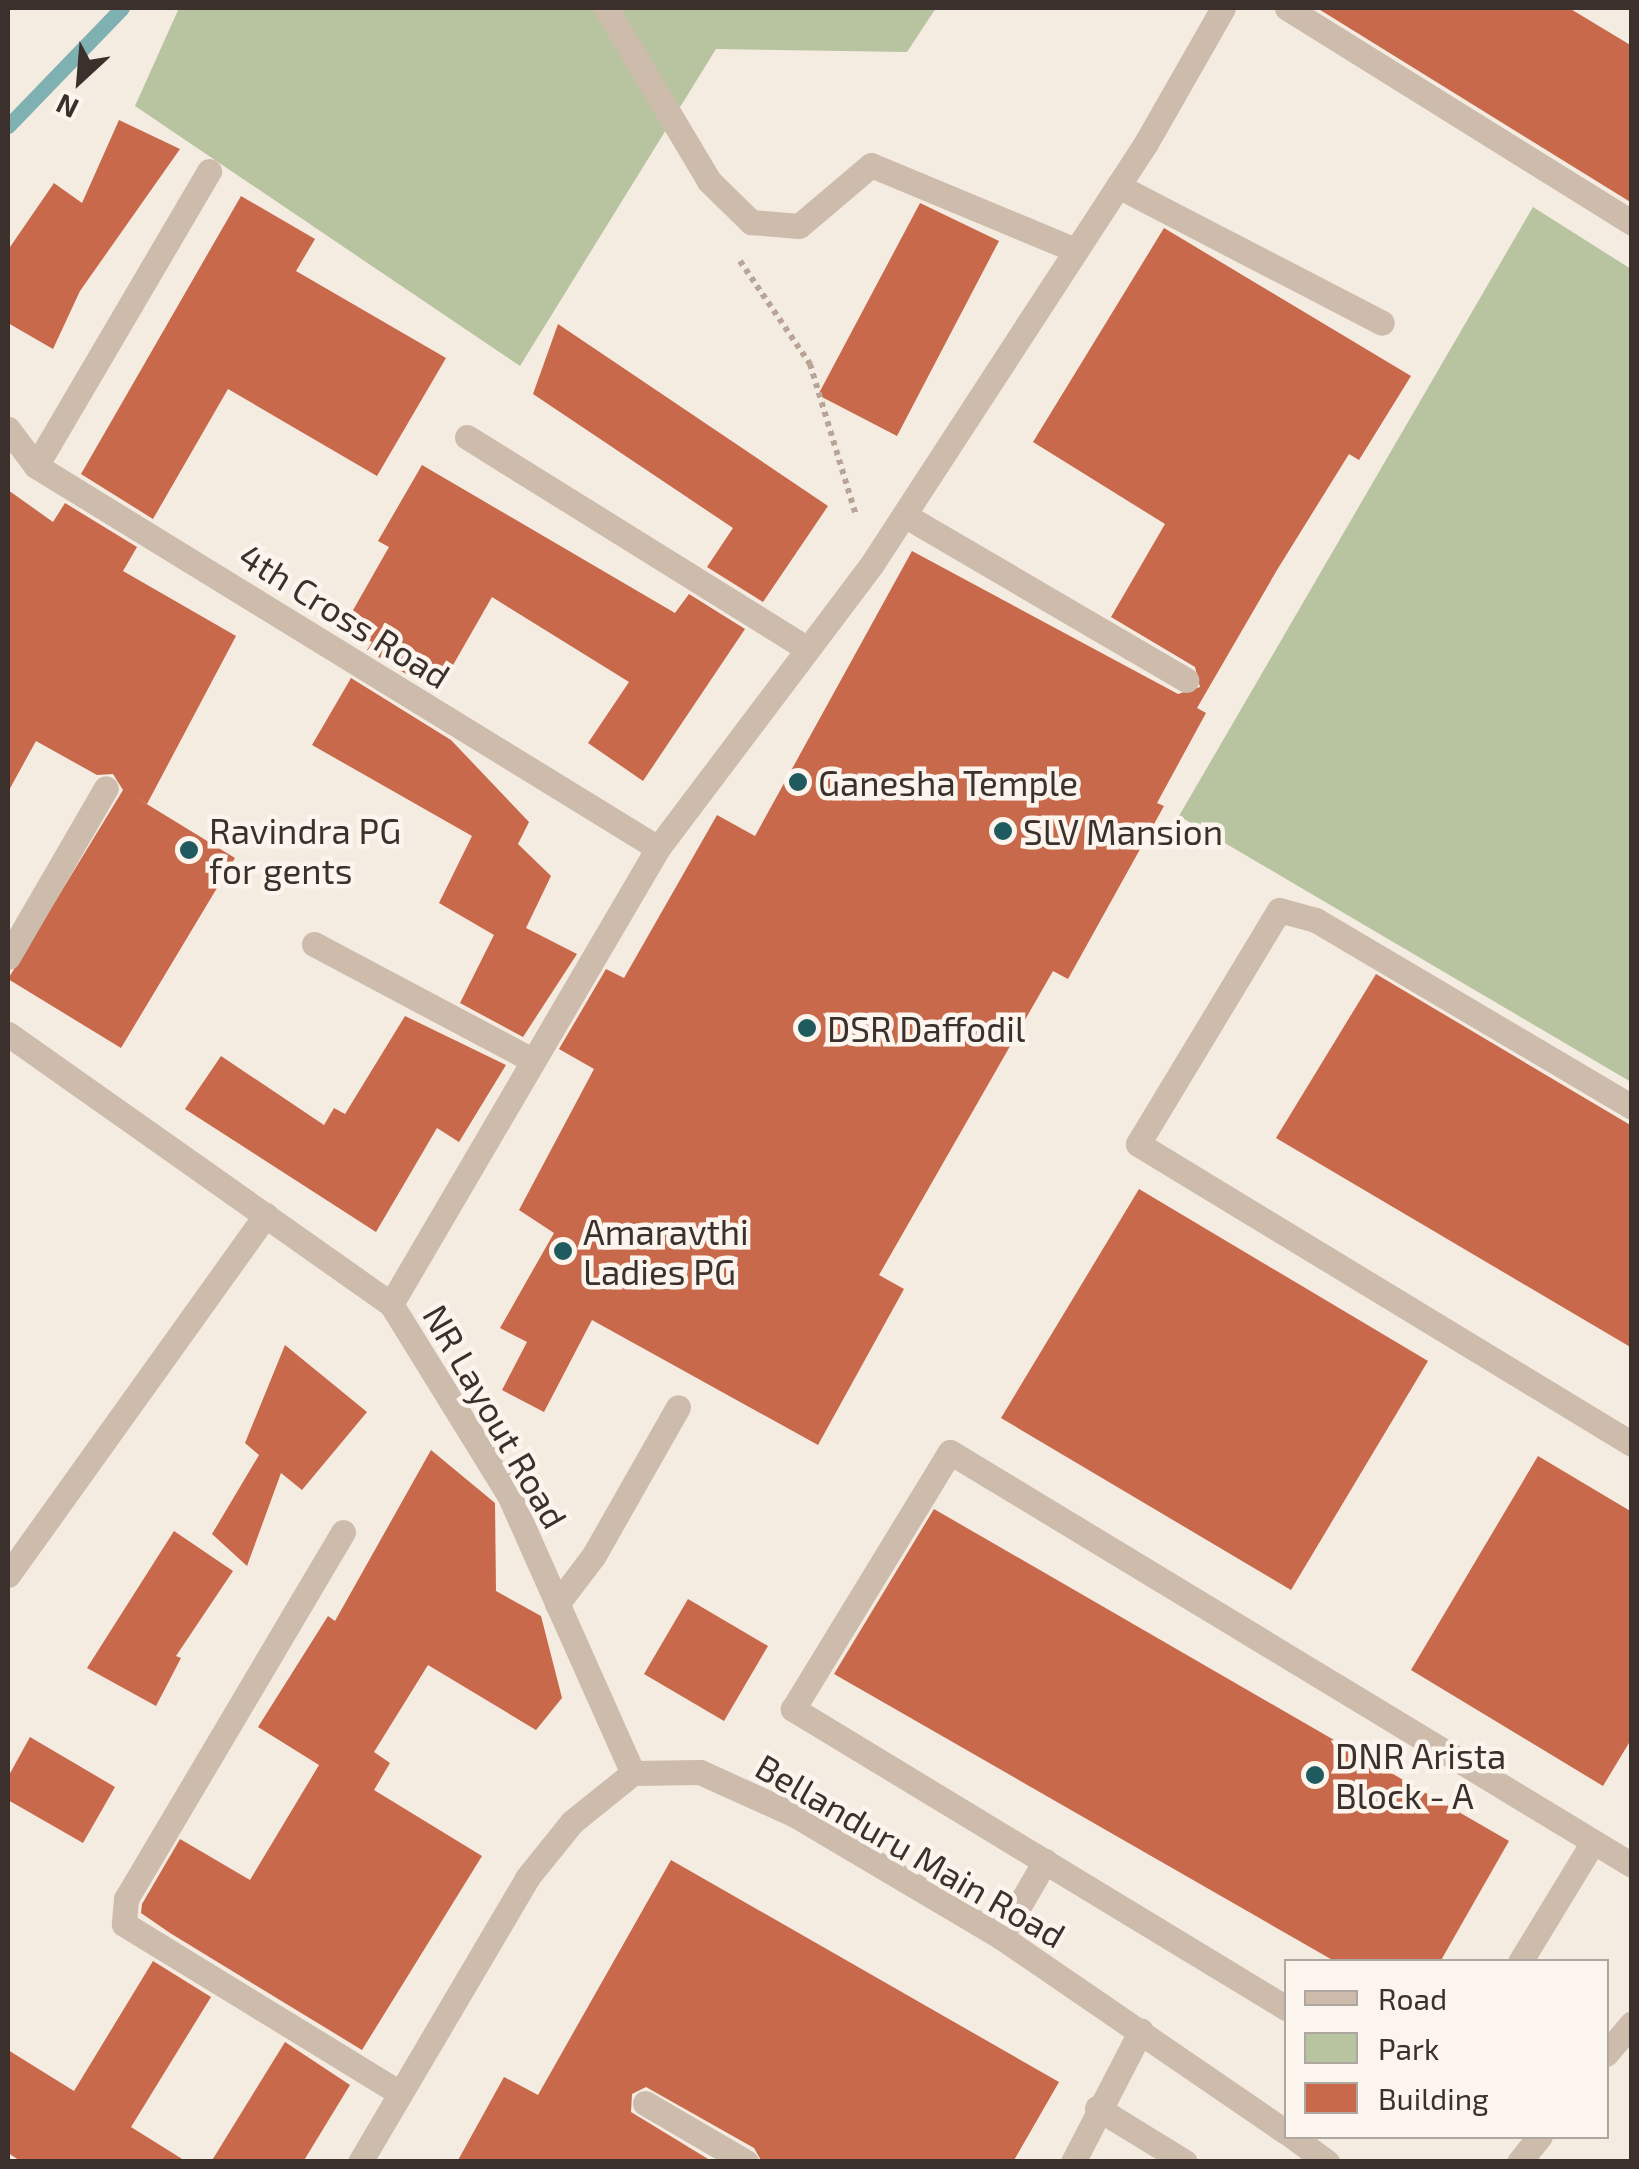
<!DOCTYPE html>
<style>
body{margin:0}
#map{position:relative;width:1639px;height:2169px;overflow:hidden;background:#f4ebe1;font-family:"Exo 2",sans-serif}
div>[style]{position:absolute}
.green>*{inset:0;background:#b8c4a0}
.stream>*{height:15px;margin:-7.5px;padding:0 7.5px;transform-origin:7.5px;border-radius:7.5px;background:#7fb0b2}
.building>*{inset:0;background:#c8694b}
.path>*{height:6px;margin-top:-3px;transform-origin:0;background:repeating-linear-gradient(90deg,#b9a596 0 5px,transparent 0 10px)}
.service>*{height:25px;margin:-12.5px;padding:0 12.5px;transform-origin:12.5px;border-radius:12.5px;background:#cdbbac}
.minor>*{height:25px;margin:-12.5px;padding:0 12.5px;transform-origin:12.5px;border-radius:12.5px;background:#cdbbac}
.tertiary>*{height:25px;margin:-12.5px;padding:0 12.5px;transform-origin:12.5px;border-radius:12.5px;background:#cdbbac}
.dots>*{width:28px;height:28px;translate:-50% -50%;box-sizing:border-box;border:5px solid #fbf5ee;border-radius:50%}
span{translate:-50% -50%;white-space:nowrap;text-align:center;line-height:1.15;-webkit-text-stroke:9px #fbf5ee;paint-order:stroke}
.street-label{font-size:35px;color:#3b302b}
.poi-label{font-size:35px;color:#3b302b}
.left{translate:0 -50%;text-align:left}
.frame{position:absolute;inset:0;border:10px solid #3b302b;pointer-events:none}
.legend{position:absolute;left:1284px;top:1959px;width:325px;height:180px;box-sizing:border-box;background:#fbf5ee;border:2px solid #aea6a0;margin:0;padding:12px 18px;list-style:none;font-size:30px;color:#3b302b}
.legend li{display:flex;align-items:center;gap:20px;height:50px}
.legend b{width:50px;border:2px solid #aea6a0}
.north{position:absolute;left:30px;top:30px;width:100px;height:100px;-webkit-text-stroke:8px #fbf5ee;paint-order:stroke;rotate:206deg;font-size:28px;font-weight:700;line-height:40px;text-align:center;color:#3b302b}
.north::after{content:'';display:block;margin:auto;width:35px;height:45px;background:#3b302b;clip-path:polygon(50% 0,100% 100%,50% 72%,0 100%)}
</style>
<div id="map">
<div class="green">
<i style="clip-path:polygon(179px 8px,936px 8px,907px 52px,716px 49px,520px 366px,135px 106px)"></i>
<i style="clip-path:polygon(1533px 207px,1631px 269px,1631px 1082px,1179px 816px)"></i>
</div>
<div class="stream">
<i style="left:8px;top:126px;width:164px;rotate:-46deg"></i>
</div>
<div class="building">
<i style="clip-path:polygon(1317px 8px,1569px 8px,1632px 46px,1632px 203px)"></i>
<i style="clip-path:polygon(119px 120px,180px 149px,80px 291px,53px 349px,8px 323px,8px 250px,54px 183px,82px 203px)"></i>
<i style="clip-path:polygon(241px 196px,315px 239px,296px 271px,446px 358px,377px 476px,228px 389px,153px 519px,81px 474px)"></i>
<i style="clip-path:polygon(920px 203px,999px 241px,897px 436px,818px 395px)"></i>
<i style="clip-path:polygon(1164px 228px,1411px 376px,1359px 460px,1349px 454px,1277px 570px,1197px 708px,1206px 713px,1157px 803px,1164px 806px,1068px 979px,1053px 971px,879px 1275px,904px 1289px,818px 1445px,592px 1320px,544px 1412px,502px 1390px,527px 1342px,500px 1328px,554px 1233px,519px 1210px,594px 1069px,559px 1049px,606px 969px,624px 978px,717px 815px,755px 836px,912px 551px,1178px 694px,1200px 687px,1195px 667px,1111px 617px,1165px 524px,1033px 442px)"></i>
<i style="clip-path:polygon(558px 324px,828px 506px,763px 602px,707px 567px,733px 528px,533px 394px)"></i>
<i style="clip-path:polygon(422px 465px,675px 613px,689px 594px,745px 629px,643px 781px,588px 743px,629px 682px,492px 597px,437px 693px,367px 650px,372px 642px,344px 626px,389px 547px,378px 541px)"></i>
<i style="clip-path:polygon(8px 490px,53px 522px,65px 503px,137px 547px,123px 571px,236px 636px,147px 804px,132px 795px,235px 858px,121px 1048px,8px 979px,123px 790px,113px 774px,97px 775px,36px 741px,8px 792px)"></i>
<i style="clip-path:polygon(351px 678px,451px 740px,529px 822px,518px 844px,551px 876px,526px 928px,577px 954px,523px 1037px,460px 1003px,494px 935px,439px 903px,472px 836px,312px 745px)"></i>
<i style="clip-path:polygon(1376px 974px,1632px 1126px,1632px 1348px,1276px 1138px)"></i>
<i style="clip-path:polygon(405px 1016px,506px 1065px,459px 1142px,437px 1128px,376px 1232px,185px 1109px,221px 1056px,324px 1125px,334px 1108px,345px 1114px)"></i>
<i style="clip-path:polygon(1139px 1189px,1428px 1361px,1291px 1590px,1001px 1418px)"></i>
<i style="clip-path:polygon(285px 1345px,367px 1412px,302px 1490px,281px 1473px,247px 1566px,212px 1534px,259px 1455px,245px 1443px)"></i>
<i style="clip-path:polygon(431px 1450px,495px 1503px,496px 1591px,541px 1616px,562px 1698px,536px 1730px,428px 1665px,374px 1752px,390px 1763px,374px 1790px,482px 1856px,362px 2050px,170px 1933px,141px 1913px,142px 1904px,180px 1839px,250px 1880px,319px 1765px,258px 1727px,328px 1616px,335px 1621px)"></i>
<i style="clip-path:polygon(1538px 1456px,1632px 1512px,1632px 1738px,1603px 1786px,1411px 1670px)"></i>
<i style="clip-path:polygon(934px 1509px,1509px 1841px,1440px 1962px,1336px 1962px,834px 1674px)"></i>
<i style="clip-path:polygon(174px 1531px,233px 1571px,176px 1656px,181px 1658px,156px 1706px,87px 1668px)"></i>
<i style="clip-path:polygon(688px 1599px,768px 1646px,724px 1721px,644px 1674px)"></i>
<i style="clip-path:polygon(30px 1737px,115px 1787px,83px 1843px,8px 1800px,8px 1777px)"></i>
<i style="clip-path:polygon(671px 1860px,1059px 2082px,1013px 2162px,762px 2162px,754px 2148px,646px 2087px,632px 2094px,631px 2112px,713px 2162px,457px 2162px,504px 2077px,538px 2095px)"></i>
<i style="clip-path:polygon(153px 1961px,211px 1997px,131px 2127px,187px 2162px,22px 2162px,8px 2153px,8px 2050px,74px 2091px)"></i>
<i style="clip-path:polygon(285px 2042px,350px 2085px,303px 2162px,211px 2162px)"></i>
</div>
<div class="path">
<i style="left:740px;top:261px;width:125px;rotate:55.8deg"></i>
<i style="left:810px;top:364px;width:158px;rotate:73.1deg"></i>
</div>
<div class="service">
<i style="left:8px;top:957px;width:195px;rotate:-59.9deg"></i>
<i style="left:1632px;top:1107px;width:367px;rotate:-149.4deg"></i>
<i style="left:1316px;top:920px;width:38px;rotate:-165deg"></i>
<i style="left:1279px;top:910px;width:273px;rotate:121.1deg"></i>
<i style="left:1138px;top:1144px;width:578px;rotate:31.27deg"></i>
<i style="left:8px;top:1575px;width:443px;rotate:-54.4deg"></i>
<i style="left:557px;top:1604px;width:61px;rotate:-52.9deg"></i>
<i style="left:594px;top:1555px;width:170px;rotate:-60.4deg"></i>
<i style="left:1001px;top:1937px;width:88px;rotate:-59.9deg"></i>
<i style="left:1520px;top:1962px;width:140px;rotate:-58.7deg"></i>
<i style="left:1286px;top:2008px;width:577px;rotate:-148.76deg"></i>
<i style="left:793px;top:1709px;width:301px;rotate:-58.6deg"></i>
<i style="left:950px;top:1452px;width:797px;rotate:31.2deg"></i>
</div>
<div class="minor">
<i style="left:606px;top:8px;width:201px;rotate:59.2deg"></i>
<i style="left:709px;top:181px;width:59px;rotate:44.3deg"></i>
<i style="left:751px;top:222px;width:48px;rotate:4.8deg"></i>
<i style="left:799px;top:226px;width:94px;rotate:-40.3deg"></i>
<i style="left:871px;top:165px;width:221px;rotate:22.6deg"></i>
<i style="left:1287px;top:8px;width:407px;rotate:31.9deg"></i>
<i style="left:1118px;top:186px;width:297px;rotate:27.4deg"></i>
<i style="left:8px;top:429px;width:46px;rotate:52.9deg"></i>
<i style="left:36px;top:466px;width:730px;rotate:31.56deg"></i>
<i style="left:467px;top:437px;width:399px;rotate:31.9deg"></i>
<i style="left:36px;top:466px;width:342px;rotate:-59.6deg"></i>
<i style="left:904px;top:515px;width:327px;rotate:30.3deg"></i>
<i style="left:314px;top:944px;width:247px;rotate:28deg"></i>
<i style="left:8px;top:1034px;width:469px;rotate:35.2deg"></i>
<i style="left:391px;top:1304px;width:225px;rotate:58.3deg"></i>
<i style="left:509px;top:1495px;width:304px;rotate:66deg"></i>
<i style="left:391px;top:1304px;width:528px;rotate:-59.65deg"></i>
<i style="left:658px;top:848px;width:356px;rotate:-53deg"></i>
<i style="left:872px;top:564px;width:502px;rotate:-56.94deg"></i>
<i style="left:1146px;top:143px;width:155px;rotate:-60.3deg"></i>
<i style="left:343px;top:1532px;width:426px;rotate:120.6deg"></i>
<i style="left:126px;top:1899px;width:25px;rotate:95deg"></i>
<i style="left:124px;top:1924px;width:324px;rotate:31.5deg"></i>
<i style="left:1606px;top:2054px;width:40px;rotate:-50deg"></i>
<i style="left:645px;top:2103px;width:117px;rotate:30.3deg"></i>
<i style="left:1097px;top:2108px;width:103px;rotate:31.5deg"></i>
<i style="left:1073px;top:2162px;width:148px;rotate:-62.7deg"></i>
<i style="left:1519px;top:2162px;width:33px;rotate:-51deg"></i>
</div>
<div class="tertiary">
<i style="left:1292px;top:2136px;width:44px;rotate:36.6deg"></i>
<i style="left:360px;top:2162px;width:329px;rotate:-59.5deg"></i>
<i style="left:527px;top:1878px;width:72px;rotate:-51.2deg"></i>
<i style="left:572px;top:1822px;width:78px;rotate:-38.8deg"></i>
<i style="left:633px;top:1773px;width:67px;rotate:-0.9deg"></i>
<i style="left:700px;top:1772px;width:104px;rotate:24.4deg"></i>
<i style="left:795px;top:1815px;width:239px;rotate:30.6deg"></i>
<i style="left:1001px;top:1937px;width:345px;rotate:34.4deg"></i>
</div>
<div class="dots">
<i style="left:798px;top:782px;background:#1f5a5e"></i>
<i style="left:1003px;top:831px;background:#1f5a5e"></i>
<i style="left:189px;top:850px;background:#1f5a5e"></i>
<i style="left:807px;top:1028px;background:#1f5a5e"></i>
<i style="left:563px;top:1251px;background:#1f5a5e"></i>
<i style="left:1315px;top:1775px;background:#1f5a5e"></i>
</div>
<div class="street-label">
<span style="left:345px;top:615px;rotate:32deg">4th Cross Road</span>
<span style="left:496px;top:1416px;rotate:60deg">NR Layout Road</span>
<span style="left:911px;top:1850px;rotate:30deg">Bellanduru Main Road</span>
</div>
<div class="poi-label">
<span class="left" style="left:818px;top:782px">Ganesha Temple</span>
<span class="left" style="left:209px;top:850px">Ravindra PG<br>for gents</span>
<span class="left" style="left:1023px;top:831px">SLV Mansion</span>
<span class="left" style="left:827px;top:1028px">DSR Daffodil</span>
<span class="left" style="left:583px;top:1251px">Amaravthi<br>Ladies PG</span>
<span class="left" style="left:1335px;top:1775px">DNR Arista<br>Block - A</span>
</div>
<div class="frame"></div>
<ul class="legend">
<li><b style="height:12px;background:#cdbbac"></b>Road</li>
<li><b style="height:28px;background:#b8c4a0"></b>Park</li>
<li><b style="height:28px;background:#c8694b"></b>Building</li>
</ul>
<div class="north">N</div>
</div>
